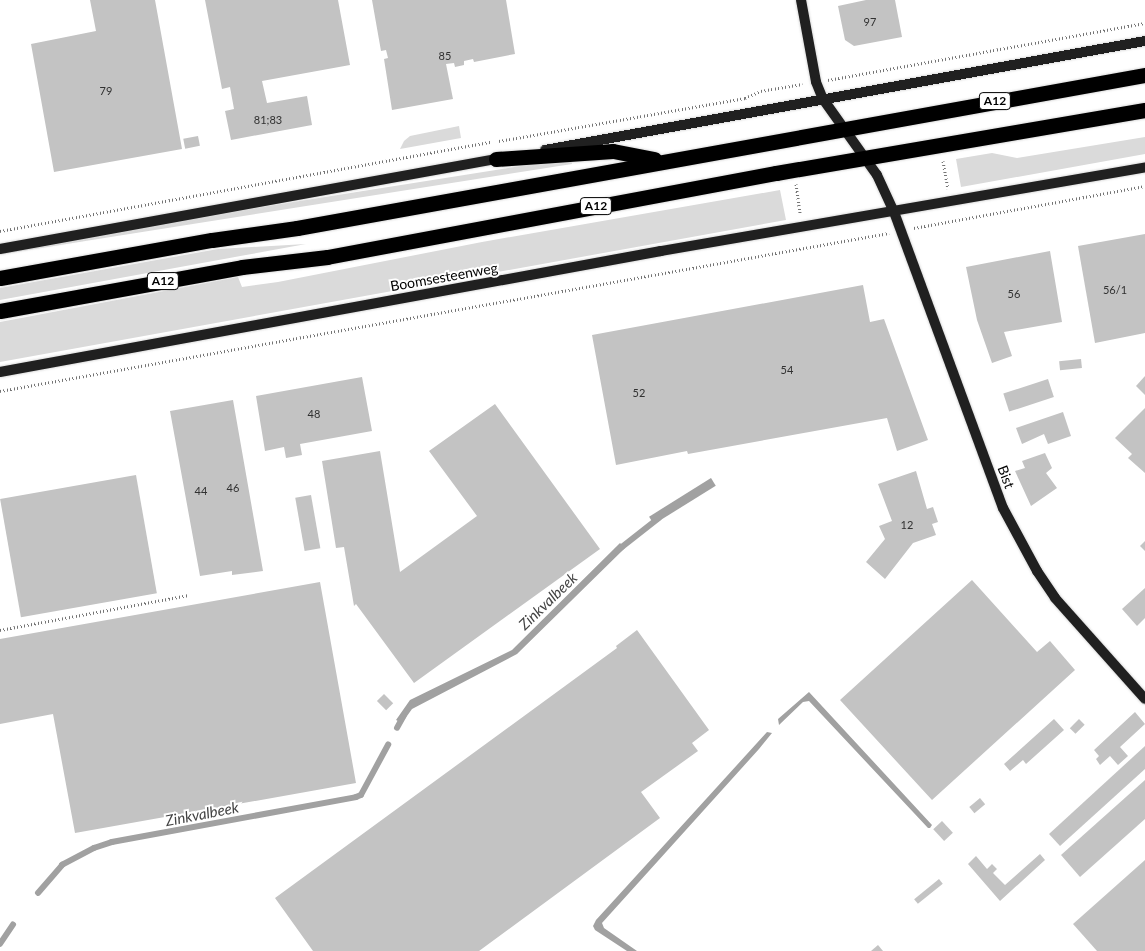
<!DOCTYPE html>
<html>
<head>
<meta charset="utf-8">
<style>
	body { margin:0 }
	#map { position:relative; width:1145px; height:951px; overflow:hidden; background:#fff; font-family:Lato,sans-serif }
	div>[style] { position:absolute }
	.green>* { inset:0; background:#dadada; transform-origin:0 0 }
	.water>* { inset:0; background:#a1a1a1; transform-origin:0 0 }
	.stream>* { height:5.5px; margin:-2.75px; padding:0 2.75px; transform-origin:2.75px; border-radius:2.75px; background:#a1a1a1 }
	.building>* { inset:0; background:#c3c3c3; transform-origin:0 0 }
	.path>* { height:3px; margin-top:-1.5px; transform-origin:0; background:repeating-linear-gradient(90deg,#757575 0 1px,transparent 0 3.5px) }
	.roads { filter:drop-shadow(0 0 1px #dbdbdb) drop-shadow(0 0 1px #dbdbdb) }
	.secondary>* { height:10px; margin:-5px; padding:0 5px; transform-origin:5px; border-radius:5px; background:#202020 }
	.highway>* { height:15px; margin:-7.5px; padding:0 7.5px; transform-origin:7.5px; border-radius:7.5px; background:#000 }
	span { translate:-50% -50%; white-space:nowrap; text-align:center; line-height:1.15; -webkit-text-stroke:4px #fff; paint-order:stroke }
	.number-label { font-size:11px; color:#313131 }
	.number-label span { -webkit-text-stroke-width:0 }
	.shield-label span { padding:1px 4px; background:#fff; border:1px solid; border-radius:4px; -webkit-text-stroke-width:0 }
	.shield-label { font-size:12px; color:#000; font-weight:700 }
	.street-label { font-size:14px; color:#000 }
	.water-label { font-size:15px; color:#424242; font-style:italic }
</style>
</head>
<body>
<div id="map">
	<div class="green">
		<div style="clip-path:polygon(459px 126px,461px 138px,400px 149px,404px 141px,410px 136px)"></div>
		<div style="clip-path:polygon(1145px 137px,1145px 154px,961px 187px,956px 159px,992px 153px,1017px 158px)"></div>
		<div style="left:571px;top:158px;width:6px;height:580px;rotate:81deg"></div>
		<div style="clip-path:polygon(780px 190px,786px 220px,0 362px,0 322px,238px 277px,242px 287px,278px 282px,482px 242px)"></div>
		<div style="clip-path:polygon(306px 244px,0 300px,0 288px,218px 249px)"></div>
	</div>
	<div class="water">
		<div style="left:711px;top:478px;width:9px;height:73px;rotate:58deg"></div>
		<div style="clip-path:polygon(620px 543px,625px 548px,517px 654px,412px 709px,402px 723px,396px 720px,410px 700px,512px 650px)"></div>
		<div style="clip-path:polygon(809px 692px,932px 825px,930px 828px,928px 828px,809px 701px,803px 702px,779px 725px,778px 719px)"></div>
		<div style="clip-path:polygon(767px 732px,772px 733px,759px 749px,602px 923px,604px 928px,637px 951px,627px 951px,595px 930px,593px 926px,596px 920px)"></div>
	</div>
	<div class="stream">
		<div style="left:617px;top:551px;width:53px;rotate:-38.2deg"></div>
		<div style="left:397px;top:728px;width:13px;rotate:-61deg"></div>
		<div style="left:38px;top:893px;width:37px;rotate:-49deg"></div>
		<div style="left:62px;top:865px;width:36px;rotate:-28deg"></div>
		<div style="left:94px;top:848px;width:19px;rotate:-18deg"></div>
		<div style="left:112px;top:842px;width:248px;rotate:-10.4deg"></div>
		<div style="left:356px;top:797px;width:5px;rotate:-22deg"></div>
		<div style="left:361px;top:795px;width:57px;rotate:-61.6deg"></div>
		<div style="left:0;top:944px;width:23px;rotate:-56deg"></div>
	</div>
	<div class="building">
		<div style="clip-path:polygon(90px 0,155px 0,182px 149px,54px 172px,31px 44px,96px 31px)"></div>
		<div style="clip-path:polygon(205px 0,338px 0,350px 65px,262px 81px,267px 103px,307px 96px,312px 125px,231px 140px,225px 111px,234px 109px,230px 87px,222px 89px)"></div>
		<div style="clip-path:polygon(372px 0,506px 0,515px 54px,474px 62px,473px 59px,464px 61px,464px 65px,455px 67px,454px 63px,446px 64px,453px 99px,392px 110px,384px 59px,388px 58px,386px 50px,381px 51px)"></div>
		<div style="clip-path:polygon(866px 0,895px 0,902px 37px,854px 46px,845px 40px,838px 6px)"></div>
		<div style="left:198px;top:136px;width:10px;height:15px;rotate:79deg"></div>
		<div style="clip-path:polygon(1145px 234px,1145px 333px,1095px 343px,1078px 246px)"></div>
		<div style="clip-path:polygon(1050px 251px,1062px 322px,1004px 332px,1012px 356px,992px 363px,977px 320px,966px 267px)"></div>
		<div style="clip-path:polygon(863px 285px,870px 322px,884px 319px,928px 440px,897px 451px,887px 418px,688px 454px,687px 451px,616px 465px,592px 335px)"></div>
		<div style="left:1081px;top:359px;width:9px;height:22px;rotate:84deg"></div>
		<div style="clip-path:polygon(1145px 376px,1145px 395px,1136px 386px)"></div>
		<div style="clip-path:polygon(362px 377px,372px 431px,300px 444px,302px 455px,286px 458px,284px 447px,265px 451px,256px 396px)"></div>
		<div style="left:1048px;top:379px;width:19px;height:47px;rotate:72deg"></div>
		<div style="clip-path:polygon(233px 400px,263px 571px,232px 575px,232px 571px,200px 576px,170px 411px)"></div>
		<div style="clip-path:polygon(495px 404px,600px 549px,414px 683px,356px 604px,354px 606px,344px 547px,336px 548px,322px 461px,380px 451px,400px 572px,477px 516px,429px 451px)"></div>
		<div style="clip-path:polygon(1145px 408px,1145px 473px,1128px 458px,1132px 454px,1115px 438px)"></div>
		<div style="clip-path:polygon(1063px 412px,1071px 436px,1048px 444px,1044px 434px,1022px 444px,1016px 428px)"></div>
		<div style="clip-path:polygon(1045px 453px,1052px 468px,1046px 473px,1057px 488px,1031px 506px,1015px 471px,1025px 468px,1022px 461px)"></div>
		<div style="clip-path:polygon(916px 471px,927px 509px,933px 507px,938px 522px,932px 524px,936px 535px,913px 543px,885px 579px,866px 562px,885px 539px,879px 526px,892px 521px,878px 484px)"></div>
		<div style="left:136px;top:475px;width:120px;height:138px;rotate:80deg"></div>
		<div style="left:311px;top:495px;width:54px;height:16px;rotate:80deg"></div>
		<div style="clip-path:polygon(1145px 541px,1145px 551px,1140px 546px)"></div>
		<div style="clip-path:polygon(972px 580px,1037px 652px,1050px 641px,1075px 670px,932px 800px,840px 700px)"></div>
		<div style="clip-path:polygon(320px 582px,356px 783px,75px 833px,53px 714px,0 724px,0 639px)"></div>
		<div style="clip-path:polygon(1145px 588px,1145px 618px,1137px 626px,1122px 609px)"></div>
		<div style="clip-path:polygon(637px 630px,709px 730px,692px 743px,698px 751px,641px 792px,660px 818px,479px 951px,313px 951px,275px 898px,617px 648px,616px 646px)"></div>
		<div style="left:384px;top:694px;width:13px;height:10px;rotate:45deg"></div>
		<div style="clip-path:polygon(1135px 712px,1145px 724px,1120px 747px,1128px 756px,1118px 765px,1110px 756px,1100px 765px,1096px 759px,1099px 756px,1094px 750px)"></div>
		<div style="clip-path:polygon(1054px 719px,1064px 730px,1026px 764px,1023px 760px,1010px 771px,1004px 764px)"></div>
		<div style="left:1079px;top:719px;width:8px;height:13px;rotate:45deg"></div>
		<div style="clip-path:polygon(1145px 746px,1145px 769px,1060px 846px,1049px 834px)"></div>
		<div style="clip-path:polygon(1145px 780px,1145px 819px,1080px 877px,1061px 855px)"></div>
		<div style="left:980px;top:798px;width:8px;height:14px;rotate:50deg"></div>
		<div style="left:942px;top:821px;width:16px;height:12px;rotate:47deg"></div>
		<div style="clip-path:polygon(1040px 854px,1045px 860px,1000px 901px,968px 864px,976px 856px,987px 869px,992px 864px,997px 869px,993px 873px,1005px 885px)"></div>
		<div style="clip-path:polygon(1145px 860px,1145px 951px,1097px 951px,1073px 924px)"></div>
		<div style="left:939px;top:879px;width:6px;height:32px;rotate:51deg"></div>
		<div style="clip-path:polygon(878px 945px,883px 951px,871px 951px)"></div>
	</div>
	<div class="path">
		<div style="left:828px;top:80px;width:322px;rotate:-10.2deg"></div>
		<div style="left:499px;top:141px;width:250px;rotate:-9.9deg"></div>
		<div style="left:745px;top:98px;width:17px;rotate:-24deg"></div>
		<div style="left:761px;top:91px;width:42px;rotate:-9.7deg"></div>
		<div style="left:943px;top:161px;width:28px;rotate:80deg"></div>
		<div style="left:796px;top:184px;width:29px;rotate:82deg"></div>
		<div style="left:914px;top:228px;width:235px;rotate:-10.3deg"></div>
		<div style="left:0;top:231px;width:499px;rotate:-10.3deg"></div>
		<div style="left:0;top:391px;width:903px;rotate:-10.08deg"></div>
		<div style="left:0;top:630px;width:192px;rotate:-10.5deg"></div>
	</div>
	<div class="roads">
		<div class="secondary">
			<div style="left:801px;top:0;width:83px;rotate:79.6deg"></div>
			<div style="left:816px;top:82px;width:18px;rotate:68deg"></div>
			<div style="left:823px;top:99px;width:93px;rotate:54.6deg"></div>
			<div style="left:877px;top:175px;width:41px;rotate:65.3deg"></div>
			<div style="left:894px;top:212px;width:315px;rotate:69.8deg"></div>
			<div style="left:1003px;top:508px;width:72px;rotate:61.6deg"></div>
			<div style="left:1037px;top:571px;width:32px;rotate:56deg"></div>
			<div style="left:1055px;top:598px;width:135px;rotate:48.3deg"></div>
			<div style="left:545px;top:150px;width:610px;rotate:-10.3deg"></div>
			<div style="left:0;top:249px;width:509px;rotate:-10.29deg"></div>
			<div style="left:0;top:372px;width:672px;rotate:-10.37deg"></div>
			<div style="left:661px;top:251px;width:491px;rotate:-9.8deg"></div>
		</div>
		<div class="highway">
			<div style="left:496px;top:159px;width:117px;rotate:-3.9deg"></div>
			<div style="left:613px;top:151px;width:42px;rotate:11deg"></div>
			<div style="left:0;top:278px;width:215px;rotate:-10.2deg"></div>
			<div style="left:212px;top:240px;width:86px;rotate:-8deg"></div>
			<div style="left:297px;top:228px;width:862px;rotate:-10.23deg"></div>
			<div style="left:0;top:311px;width:246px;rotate:-10.3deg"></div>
			<div style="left:242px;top:267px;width:86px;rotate:-6.7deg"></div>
			<div style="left:327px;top:257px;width:457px;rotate:-10.6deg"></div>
			<div style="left:776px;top:173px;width:374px;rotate:-9.7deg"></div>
		</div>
	</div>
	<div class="number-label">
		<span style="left:870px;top:22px">97</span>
		<span style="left:445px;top:56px">85</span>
		<span style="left:106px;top:91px">79</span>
		<span style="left:268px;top:120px">81;83</span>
		<span style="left:1115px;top:290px">56/1</span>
		<span style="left:1014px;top:294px">56</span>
		<span style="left:787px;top:370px">54</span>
		<span style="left:639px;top:393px">52</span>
		<span style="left:314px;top:414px">48</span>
		<span style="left:233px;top:488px">46</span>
		<span style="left:201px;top:491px">44</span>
		<span style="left:907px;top:525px">12</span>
	</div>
	<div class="shield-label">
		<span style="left:995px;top:101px">A12</span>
		<span style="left:596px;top:206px">A12</span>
		<span style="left:163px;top:281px">A12</span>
	</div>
	<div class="street-label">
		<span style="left:444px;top:277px;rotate:-10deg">Boomsesteenweg</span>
		<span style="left:1006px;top:477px;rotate:69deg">Bist</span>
	</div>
	<div class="water-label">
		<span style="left:548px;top:601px;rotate:-44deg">Zinkvalbeek</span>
		<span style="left:202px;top:814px;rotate:-11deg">Zinkvalbeek</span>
	</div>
</div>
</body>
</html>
